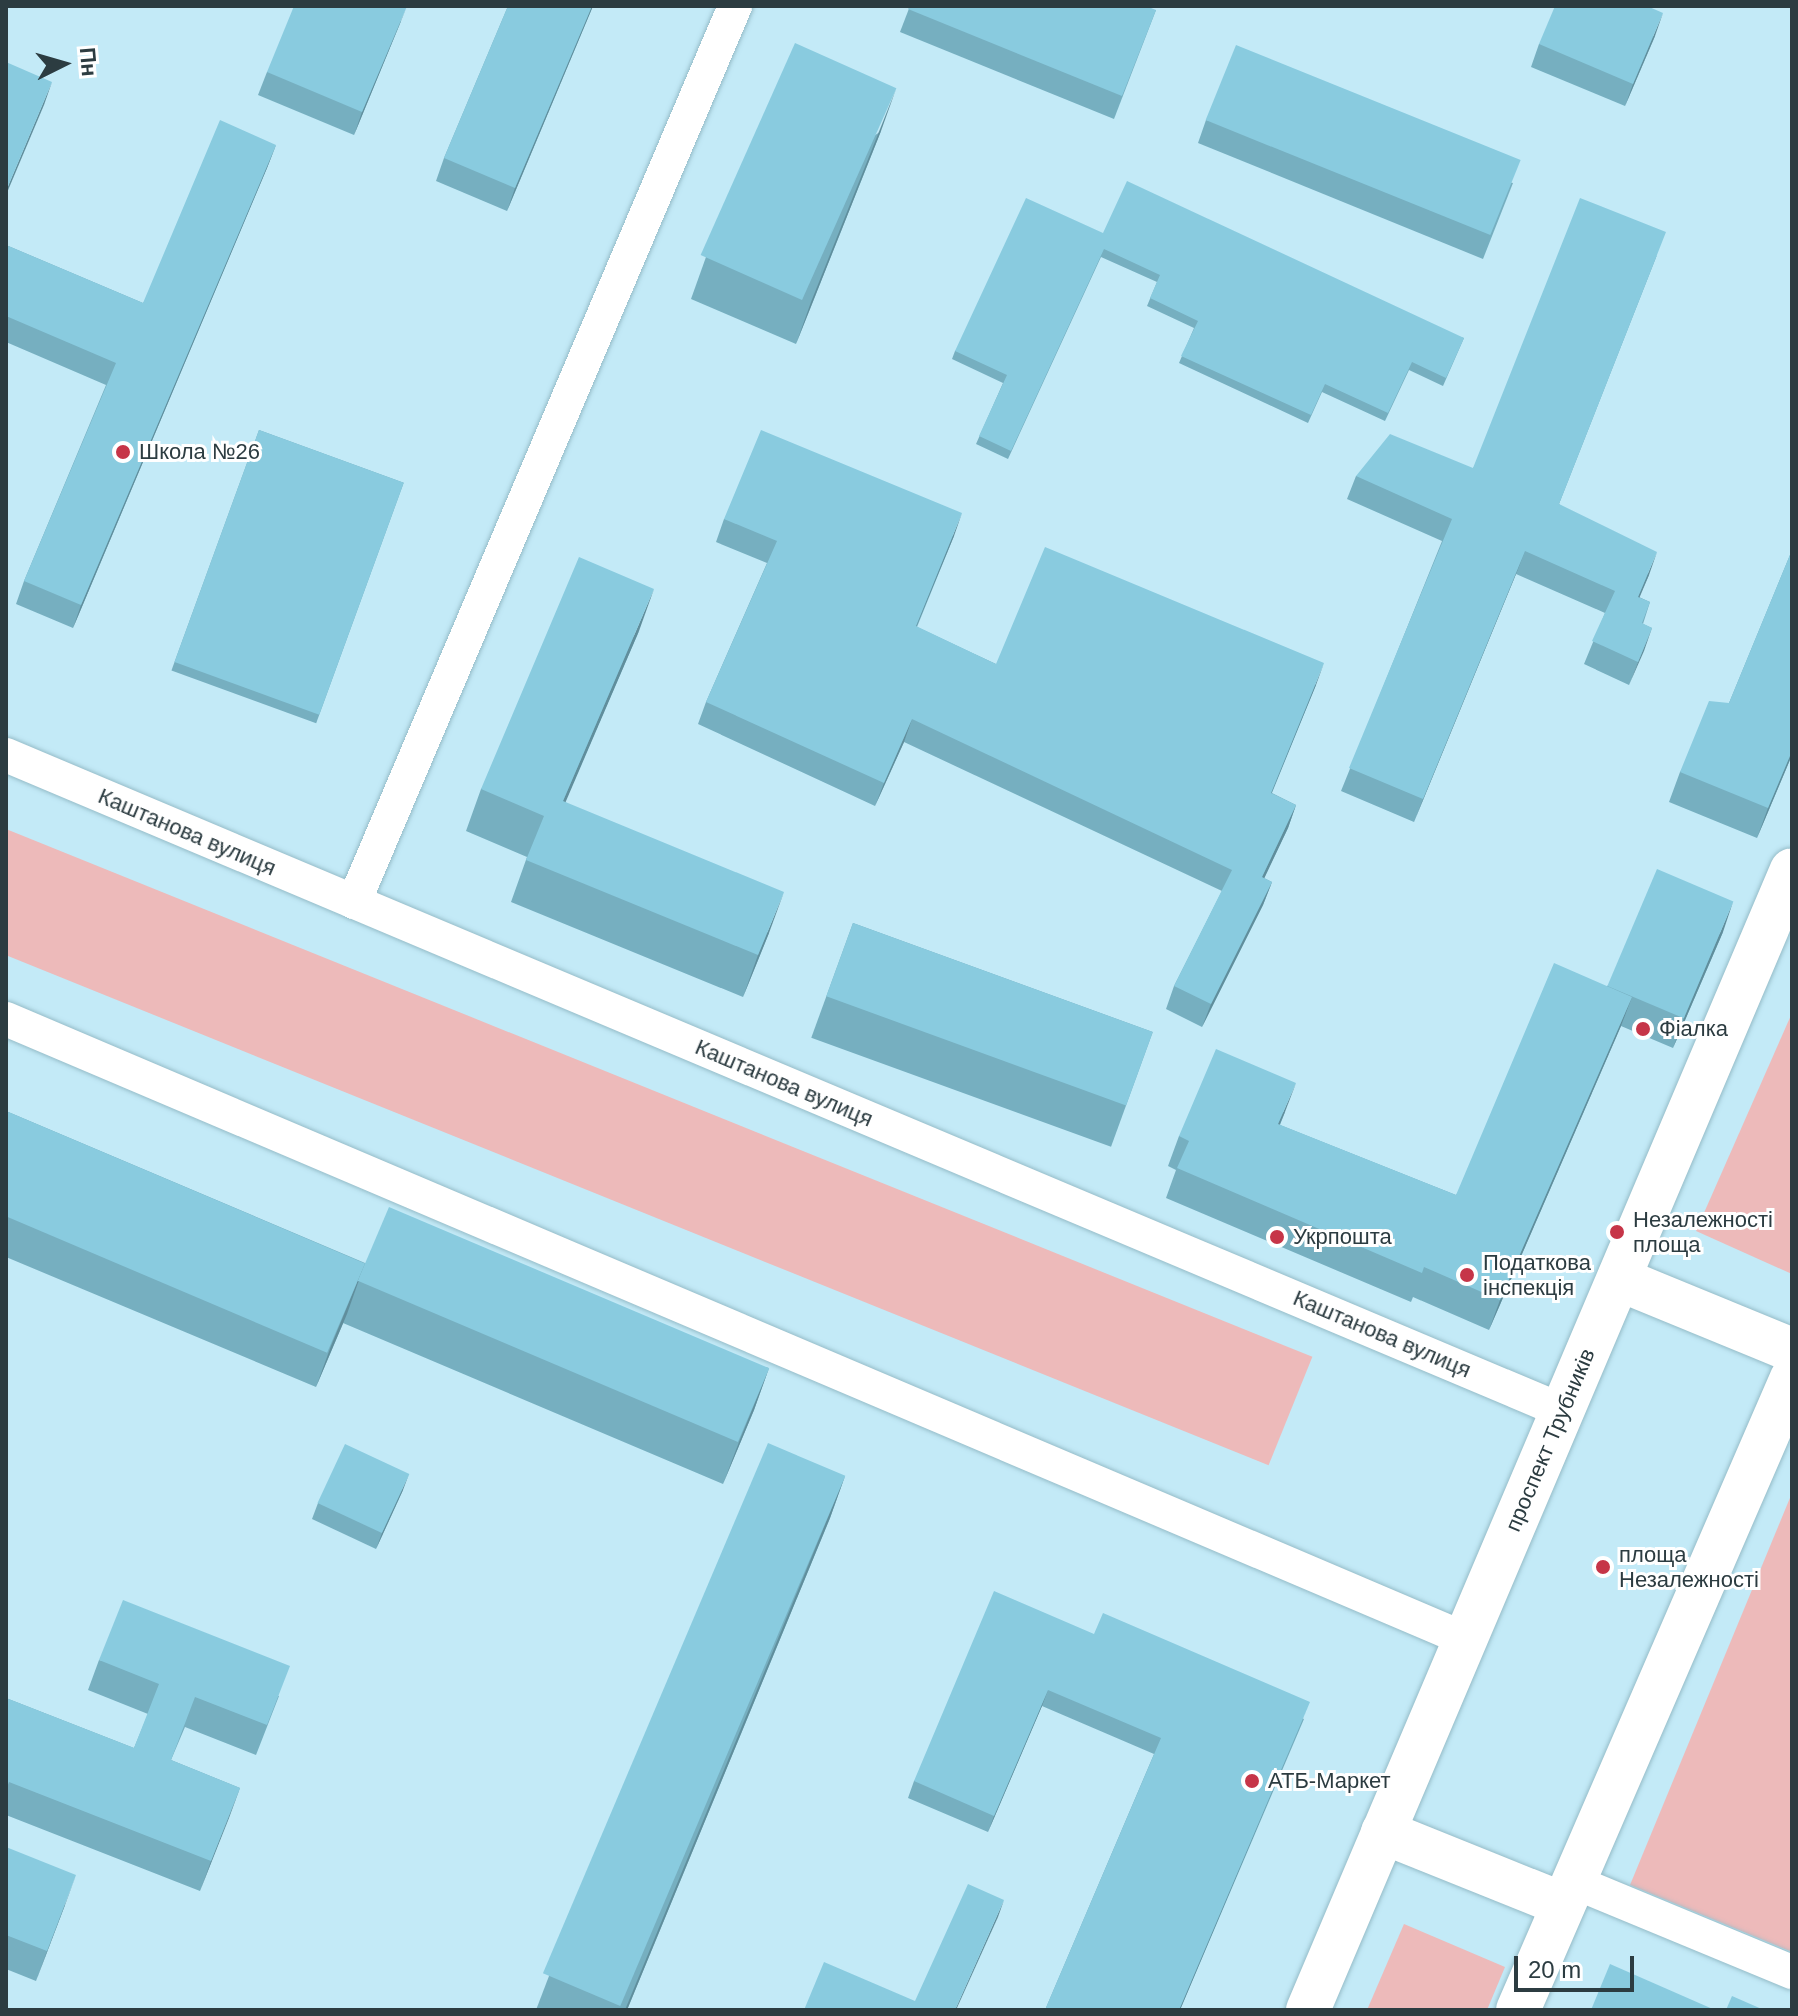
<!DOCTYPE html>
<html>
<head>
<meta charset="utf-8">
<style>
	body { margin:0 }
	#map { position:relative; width:1798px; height:2016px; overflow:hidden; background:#c3eaf7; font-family:Helvetica,sans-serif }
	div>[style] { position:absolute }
	.green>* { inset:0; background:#edbaba; transform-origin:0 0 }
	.roads { filter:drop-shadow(0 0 2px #95bcc8) drop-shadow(0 0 2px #95bcc8) }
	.street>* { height:34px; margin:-17px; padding:0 17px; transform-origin:17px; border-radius:17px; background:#fff }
	.secondary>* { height:44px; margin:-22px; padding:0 22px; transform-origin:22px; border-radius:22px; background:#fff }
	.wall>* { inset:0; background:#76afc0; transform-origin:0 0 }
	.shaded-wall>* { inset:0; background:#608e9c }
	.building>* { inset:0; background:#89cbdf; transform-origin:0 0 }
	.dots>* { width:22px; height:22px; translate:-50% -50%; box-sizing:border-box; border:4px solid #fff; border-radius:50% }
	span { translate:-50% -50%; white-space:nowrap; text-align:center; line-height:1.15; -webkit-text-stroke:6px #fff; paint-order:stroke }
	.poi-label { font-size:22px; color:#2c3c41 }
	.left { translate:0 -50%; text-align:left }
	.street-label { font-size:22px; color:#2c3c41 }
	.frame { position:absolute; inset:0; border:8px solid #2c3c41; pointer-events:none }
	.north { position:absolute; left:24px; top:24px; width:80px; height:80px; -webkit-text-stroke:6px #fff; paint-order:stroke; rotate:85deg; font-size:22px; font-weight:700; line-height:32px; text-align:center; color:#2c3c41 }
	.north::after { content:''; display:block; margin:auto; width:28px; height:36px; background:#2c3c41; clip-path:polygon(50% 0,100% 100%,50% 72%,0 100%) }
	.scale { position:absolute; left:1514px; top:1956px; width:120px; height:36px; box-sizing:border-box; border:4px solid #2c3c41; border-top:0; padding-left:10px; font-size:24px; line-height:28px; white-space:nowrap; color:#2c3c41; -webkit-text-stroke:6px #fff; paint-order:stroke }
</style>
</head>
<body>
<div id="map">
	<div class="green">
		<div style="left:6px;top:829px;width:1409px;height:117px;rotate:22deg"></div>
		<div style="clip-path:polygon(1792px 1013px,1792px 1274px,1696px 1231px)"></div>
		<div style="clip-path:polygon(1792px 1493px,1792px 1952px,1630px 1885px)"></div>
		<div style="clip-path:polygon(1404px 1924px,1505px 1967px,1487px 2010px,1367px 2010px)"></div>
	</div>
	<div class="roads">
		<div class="street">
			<div style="left:6px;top:755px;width:1690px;rotate:22.85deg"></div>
			<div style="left:354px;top:902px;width:974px;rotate:-66.96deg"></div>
			<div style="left:6px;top:1019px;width:1585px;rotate:23.02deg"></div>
			<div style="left:1572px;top:1881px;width:238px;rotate:22.5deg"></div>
		</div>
		<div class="secondary">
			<div style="left:1619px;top:1279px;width:187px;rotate:22.3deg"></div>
			<div style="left:1383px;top:1832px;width:193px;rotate:21.9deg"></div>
			<div style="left:1308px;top:2010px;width:1238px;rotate:-67deg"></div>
			<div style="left:1518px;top:2010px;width:689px;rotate:-66.56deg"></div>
		</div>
	</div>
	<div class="wall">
		<div style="clip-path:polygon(508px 6px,593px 6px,507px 211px,436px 181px,444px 158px)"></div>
		<div style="clip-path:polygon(910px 6px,1156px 10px,1114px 119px,900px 32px)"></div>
		<div style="clip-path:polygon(401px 21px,354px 135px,258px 95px,267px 72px)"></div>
		<div style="clip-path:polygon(1655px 36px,1625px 106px,1531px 67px,1539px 44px)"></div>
		<div style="clip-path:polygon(1206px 120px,1513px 183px,1483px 259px,1198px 143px)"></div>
		<div style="clip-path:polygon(881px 131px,796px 344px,691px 299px,706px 257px)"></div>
		<div style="clip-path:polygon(276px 145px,267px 168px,73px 628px,16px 604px,24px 581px,106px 385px,6px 342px,6px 245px,143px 303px)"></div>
		<div style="clip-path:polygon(1103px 233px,1464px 338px,1443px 386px,1409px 370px,1385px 421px,1322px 392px,1308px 423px,1179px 363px,1194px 328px,1147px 306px,1157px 282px,1101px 257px,1008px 459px,976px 444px,1003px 383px,952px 359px,955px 351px)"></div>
		<div style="clip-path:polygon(1657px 255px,1559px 504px,1649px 575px,1639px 597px,1650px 602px,1643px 624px,1652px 628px,1629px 685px,1584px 664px,1605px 613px,1516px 574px,1414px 822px,1341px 791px,1442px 541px,1347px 499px,1356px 476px,1473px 468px)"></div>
		<div style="left:259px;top:430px;width:154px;height:256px;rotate:20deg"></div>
		<div style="clip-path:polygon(724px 519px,954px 536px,917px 627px,996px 664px,1316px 685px,1272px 793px,1296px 805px,1288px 828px,1264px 878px,1272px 882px,1263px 905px,1202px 1027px,1166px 1009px,1174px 986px,1222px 891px,904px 742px,875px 806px,698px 724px,706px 702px,767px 563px,716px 542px)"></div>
		<div style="clip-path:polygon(1792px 550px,1792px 755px,1757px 838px,1669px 802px,1680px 772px,1729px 703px)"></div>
		<div style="clip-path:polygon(639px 631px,565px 802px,769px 933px,743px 997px,511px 902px,527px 857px,466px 831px,481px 789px)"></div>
		<div style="left:853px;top:923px;width:319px;height:122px;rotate:20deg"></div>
		<div style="clip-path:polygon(1723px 932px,1673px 1048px,1621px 1026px,1489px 1330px,1413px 1297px,1411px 1302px,1166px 1198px,1176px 1170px,1168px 1166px,1179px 1136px,1285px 1112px,1280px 1125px,1456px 1195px,1607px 986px)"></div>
		<div style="clip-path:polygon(6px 1111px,365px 1263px,769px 1368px,754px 1410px,723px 1484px,343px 1323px,347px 1314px,316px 1387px,6px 1257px)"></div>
		<div style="clip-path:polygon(845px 1476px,830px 1518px,627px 2010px,536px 2010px,549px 1976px)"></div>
		<div style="clip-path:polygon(403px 1490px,376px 1549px,312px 1519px,318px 1503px)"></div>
		<div style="clip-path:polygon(1094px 1634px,1304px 1719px,1180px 2010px,1045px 2010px,1154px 1754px,1042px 1706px,988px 1832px,908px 1798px,914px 1781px)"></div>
		<div style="clip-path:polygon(99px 1660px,279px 1696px,256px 1755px,185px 1727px,171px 1760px,240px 1788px,200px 1891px,6px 1815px,6px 1698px,134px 1748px,148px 1714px,88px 1690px)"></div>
		<div style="clip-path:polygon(6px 1847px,65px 1905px,36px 1981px,6px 1969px)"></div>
	</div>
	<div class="shaded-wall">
		<div style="clip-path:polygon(407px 6px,401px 21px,354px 135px,362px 112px)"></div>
		<div style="clip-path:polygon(592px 6px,593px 6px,507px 211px,515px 188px)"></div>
		<div style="clip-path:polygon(1663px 13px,1655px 36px,1625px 106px,1633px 84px)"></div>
		<div style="clip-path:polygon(52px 82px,44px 105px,6px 195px,6px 191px)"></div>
		<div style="clip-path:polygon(896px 89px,881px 131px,796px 344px,811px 302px)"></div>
		<div style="clip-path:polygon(276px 145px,267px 168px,73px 628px,81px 605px)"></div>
		<div style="clip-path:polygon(962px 513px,954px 536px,907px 649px,916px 626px)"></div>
		<div style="clip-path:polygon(1525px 551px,1516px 574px,1414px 822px,1423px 799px)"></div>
		<div style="clip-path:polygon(1657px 552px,1649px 575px,1630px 620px,1638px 597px)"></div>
		<div style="clip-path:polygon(654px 589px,639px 631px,548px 843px,563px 801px)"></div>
		<div style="clip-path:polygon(1652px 628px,1644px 651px,1629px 685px,1638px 662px)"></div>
		<div style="clip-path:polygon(1324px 663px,1316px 685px,1262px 816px,1271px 793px)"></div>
		<div style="clip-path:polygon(912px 719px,904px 742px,875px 806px,884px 783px)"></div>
		<div style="clip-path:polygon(1792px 751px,1792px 755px,1757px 838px,1768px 808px)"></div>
		<div style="clip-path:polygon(1296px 805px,1288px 828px,1254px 900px,1262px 877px)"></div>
		<div style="clip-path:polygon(1272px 882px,1263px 905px,1202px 1027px,1211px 1004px)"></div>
		<div style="clip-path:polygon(784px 892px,769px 933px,743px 997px,758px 955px)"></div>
		<div style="clip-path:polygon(1733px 902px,1723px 932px,1673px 1048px,1684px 1018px)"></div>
		<div style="clip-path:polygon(1632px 997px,1621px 1026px,1489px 1330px,1500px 1300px)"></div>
		<div style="clip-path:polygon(1296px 1083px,1285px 1112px,1267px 1154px,1278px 1124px)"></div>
		<div style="clip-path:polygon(365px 1263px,347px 1314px,316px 1387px,331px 1346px)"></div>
		<div style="clip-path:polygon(769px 1368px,754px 1410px,723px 1484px,739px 1442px)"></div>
		<div style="clip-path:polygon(409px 1474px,403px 1490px,376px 1549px,382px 1533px)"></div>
		<div style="clip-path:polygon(845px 1476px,830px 1518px,627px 2010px,625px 2010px)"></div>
		<div style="clip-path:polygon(1048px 1690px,1042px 1706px,988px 1832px,994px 1816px)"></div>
		<div style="clip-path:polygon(1310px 1702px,1180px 2010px,1179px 2010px)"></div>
		<div style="clip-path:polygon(240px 1788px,229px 1818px,200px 1891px,211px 1861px)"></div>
		<div style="clip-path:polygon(76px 1875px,65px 1905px,36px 1981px,47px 1951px)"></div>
		<div style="clip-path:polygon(1004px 1900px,998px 1917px,956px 2010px,955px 2010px)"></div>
	</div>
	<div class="building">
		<div style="clip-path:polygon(294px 6px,407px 6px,362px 112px,267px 72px)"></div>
		<div style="clip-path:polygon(508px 6px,592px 6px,515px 188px,444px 158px)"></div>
		<div style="clip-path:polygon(910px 6px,1146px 6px,1156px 10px,1122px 96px,908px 9px)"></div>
		<div style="clip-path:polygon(1555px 6px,1647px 6px,1663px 13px,1633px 84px,1539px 44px)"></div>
		<div style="left:795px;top:43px;width:111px;height:232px;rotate:24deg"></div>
		<div style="left:1236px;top:45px;width:307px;height:81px;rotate:22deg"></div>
		<div style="clip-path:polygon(6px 62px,52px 82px,6px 191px)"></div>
		<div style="clip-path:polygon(220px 120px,276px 145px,81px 605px,24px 581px,116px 363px,6px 316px,6px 245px,143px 303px)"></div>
		<div style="clip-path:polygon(1127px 181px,1464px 338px,1446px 378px,1412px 362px,1388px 413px,1325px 384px,1311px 415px,1181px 356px,1198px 321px,1150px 298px,1160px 275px,1104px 249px,1011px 451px,979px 436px,1007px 375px,955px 351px,1026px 198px,1103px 233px)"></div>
		<div style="clip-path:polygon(1580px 198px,1666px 232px,1559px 504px,1657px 552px,1638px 597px,1650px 602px,1642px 623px,1652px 628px,1638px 662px,1592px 641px,1615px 591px,1525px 551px,1423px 799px,1349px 768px,1452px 519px,1356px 476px,1390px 434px,1473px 468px)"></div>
		<div style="left:259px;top:430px;width:154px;height:247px;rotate:20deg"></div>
		<div style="clip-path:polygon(761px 430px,962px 513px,916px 626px,996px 664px,1045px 547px,1324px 663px,1271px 793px,1296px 805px,1262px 877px,1272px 882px,1211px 1004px,1174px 986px,1232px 870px,912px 719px,884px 783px,706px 702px,777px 541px,724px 519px)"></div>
		<div style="clip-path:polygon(1792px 550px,1792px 751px,1768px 808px,1680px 772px,1709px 701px,1729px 703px)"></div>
		<div style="clip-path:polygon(579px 557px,654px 589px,563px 801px,784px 892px,758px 955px,526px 860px,544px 816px,481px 789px)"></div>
		<div style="left:1657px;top:869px;width:83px;height:127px;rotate:23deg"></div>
		<div style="left:853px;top:923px;width:319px;height:78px;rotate:20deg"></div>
		<div style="clip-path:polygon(1554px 963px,1632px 997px,1500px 1300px,1424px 1267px,1422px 1273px,1177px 1168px,1189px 1141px,1179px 1136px,1216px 1049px,1296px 1083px,1278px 1124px,1456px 1195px)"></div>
		<div style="left:6px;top:1111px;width:390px;height:97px;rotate:23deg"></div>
		<div style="left:389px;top:1207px;width:413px;height:80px;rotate:23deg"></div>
		<div style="left:768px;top:1443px;width:84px;height:576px;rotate:23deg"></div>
		<div style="left:345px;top:1444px;width:71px;height:65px;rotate:25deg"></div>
		<div style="clip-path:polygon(994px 1591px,1094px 1634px,1103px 1613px,1310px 1702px,1179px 2010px,1045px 2010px,1161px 1738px,1048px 1690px,994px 1816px,914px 1781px)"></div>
		<div style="clip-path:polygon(123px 1600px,290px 1666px,267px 1725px,195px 1697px,171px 1760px,240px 1788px,211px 1861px,9px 1782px,6px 1790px,6px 1698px,134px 1748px,159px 1684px,99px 1660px)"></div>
		<div style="clip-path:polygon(6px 1847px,76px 1875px,47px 1951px,6px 1935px)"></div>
		<div style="clip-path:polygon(968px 1884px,1004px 1900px,955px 2010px,804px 2010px,824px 1962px,915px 2001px)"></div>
		<div style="clip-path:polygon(1610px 1964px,1715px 2010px,1591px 2010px)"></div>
		<div style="clip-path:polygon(1732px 1996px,1764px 2010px,1726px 2010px)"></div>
	</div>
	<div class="dots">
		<div style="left:123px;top:452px;background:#c63548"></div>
		<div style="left:1643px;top:1029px;background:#c63548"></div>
		<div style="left:1617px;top:1232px;background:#c63548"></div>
		<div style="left:1277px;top:1237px;background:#c63548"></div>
		<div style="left:1467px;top:1275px;background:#c63548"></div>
		<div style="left:1603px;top:1567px;background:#c63548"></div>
		<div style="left:1252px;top:1781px;background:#c63548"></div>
	</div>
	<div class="poi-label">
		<span class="left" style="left:139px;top:452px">Школа №26</span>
		<span class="left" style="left:1659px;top:1029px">Фіалка</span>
		<span class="left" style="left:1633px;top:1232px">Незалежності<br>площа</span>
		<span class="left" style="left:1293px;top:1237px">Укрпошта</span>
		<span class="left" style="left:1483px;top:1275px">Податкова<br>інспекція</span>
		<span class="left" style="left:1619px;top:1567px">площа<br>Незалежності</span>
		<span class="left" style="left:1268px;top:1781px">АТБ-Маркет</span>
	</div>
	<div class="street-label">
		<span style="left:187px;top:832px;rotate:23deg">Каштанова вулиця</span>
		<span style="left:784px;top:1083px;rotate:23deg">Каштанова вулиця</span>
		<span style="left:1382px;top:1334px;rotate:23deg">Каштанова вулиця</span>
		<span style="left:1550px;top:1440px;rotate:-67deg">проспект Трубників</span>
	</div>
	<div class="frame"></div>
	<div class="north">Пн</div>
	<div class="scale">20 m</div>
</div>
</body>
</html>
